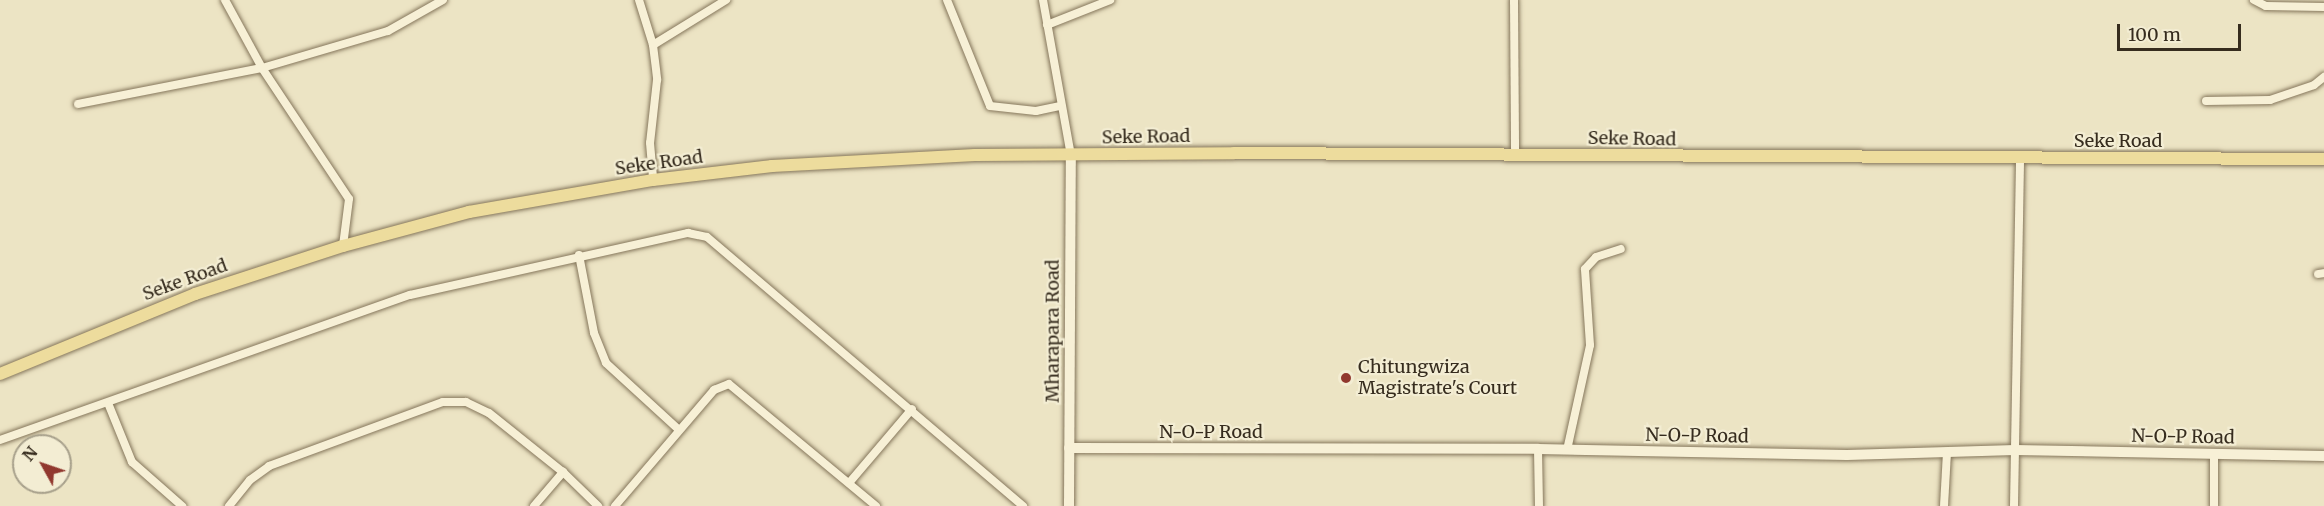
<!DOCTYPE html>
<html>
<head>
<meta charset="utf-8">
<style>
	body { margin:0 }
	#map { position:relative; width:2324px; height:506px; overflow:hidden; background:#ece4c4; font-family:Merriweather,serif }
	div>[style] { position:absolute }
	.roads { filter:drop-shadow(0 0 2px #85765b) drop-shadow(0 0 2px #85765b) }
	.street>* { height:8px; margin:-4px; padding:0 4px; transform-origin:4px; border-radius:4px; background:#f7f0d6 }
	.secondary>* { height:10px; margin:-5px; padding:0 5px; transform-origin:5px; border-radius:5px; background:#f7f0d6 }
	.primary>* { height:12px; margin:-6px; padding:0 6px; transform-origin:6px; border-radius:6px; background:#eddc9d }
	.dots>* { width:16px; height:16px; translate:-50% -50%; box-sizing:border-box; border:3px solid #f3edd3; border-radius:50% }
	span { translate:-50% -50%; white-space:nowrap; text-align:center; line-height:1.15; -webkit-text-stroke:4.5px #f3edd3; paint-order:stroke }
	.street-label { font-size:18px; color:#362c1e }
	.poi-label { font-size:18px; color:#362c1e }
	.left { translate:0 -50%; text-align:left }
	.north { position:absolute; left:12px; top:434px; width:60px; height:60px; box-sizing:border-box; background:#f3edd3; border:2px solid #a7a08b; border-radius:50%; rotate:310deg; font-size:16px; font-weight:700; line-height:24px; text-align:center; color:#362c1e }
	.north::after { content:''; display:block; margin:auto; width:21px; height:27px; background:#91382e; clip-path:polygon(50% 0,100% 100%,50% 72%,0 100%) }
	.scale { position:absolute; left:2117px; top:24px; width:124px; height:27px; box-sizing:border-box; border:3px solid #362c1e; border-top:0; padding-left:8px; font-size:18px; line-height:21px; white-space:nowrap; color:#362c1e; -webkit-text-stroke:4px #f3edd3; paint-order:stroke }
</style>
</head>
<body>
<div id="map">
	<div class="roads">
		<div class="street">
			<div style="left:225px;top:0;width:77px;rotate:61.4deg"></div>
			<div style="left:262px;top:68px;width:157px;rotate:56.4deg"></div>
			<div style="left:349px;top:199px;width:47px;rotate:97.3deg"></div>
			<div style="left:639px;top:0;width:47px;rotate:72.7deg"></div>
			<div style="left:653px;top:45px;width:35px;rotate:83deg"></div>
			<div style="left:657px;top:80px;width:63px;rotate:96.3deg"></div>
			<div style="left:650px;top:143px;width:37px;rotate:85deg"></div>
			<div style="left:947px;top:0;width:114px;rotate:67.9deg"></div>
			<div style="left:990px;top:106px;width:46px;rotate:6.2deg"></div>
			<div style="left:1036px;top:111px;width:25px;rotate:-12deg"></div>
			<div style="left:1043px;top:0;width:158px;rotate:79.8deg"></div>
			<div style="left:1514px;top:0;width:155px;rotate:89.6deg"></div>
			<div style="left:2254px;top:0;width:13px;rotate:27deg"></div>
			<div style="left:2266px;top:6px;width:58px;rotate:1deg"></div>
			<div style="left:1047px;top:25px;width:68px;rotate:-21.6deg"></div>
			<div style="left:653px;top:45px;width:86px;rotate:-31.7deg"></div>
			<div style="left:2206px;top:101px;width:64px;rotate:-0.9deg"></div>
			<div style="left:2270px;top:100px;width:46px;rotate:-18.8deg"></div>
			<div style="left:2314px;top:85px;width:13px;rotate:-39deg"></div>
			<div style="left:78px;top:104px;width:187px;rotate:-11.1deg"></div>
			<div style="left:262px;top:68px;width:131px;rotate:-16.4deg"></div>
			<div style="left:388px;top:31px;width:63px;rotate:-29.4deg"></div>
			<div style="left:579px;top:255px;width:79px;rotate:79.1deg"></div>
			<div style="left:594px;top:333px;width:32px;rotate:68deg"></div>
			<div style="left:606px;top:363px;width:99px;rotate:42.5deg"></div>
			<div style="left:2318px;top:274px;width:6px;rotate:-9deg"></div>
			<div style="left:108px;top:403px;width:64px;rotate:67.9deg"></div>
			<div style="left:132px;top:462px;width:67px;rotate:41.3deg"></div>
			<div style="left:0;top:440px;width:435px;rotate:-19.5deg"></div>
			<div style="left:410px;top:295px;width:285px;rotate:-12.6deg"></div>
			<div style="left:688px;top:233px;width:19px;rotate:12deg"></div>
			<div style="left:707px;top:237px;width:415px;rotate:40.4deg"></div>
			<div style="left:1538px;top:449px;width:57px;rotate:89deg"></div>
			<div style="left:1567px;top:450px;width:107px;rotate:-77.6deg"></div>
			<div style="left:1590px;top:345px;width:76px;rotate:-93.8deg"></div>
			<div style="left:1585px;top:269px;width:16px;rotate:-47deg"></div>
			<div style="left:1596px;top:257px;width:26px;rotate:-18deg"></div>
			<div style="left:849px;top:483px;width:97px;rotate:-49.6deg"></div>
			<div style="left:229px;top:506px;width:33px;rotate:-51deg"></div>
			<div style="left:250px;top:480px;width:24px;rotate:-36deg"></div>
			<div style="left:269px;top:466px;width:185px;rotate:-20.2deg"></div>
			<div style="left:443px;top:402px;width:23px"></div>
			<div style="left:466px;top:402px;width:25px;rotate:26deg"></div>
			<div style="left:489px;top:413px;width:95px;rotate:38.6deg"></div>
			<div style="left:563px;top:472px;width:49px;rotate:44.2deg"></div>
			<div style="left:534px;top:506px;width:45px;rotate:-49.5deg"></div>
			<div style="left:615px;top:506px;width:153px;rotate:-49.5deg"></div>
			<div style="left:714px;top:390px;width:16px;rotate:-22deg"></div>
			<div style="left:729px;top:384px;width:191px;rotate:39.7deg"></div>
			<div style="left:1944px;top:506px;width:54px;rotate:-86.8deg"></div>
			<div style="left:2014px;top:506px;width:347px;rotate:-89deg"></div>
			<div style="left:2214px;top:506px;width:52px;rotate:-90deg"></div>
		</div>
		<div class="secondary">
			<div style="left:1069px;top:448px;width:469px;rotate:0.1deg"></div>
			<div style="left:1538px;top:449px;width:309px;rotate:1.1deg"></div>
			<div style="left:1847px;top:455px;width:168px;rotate:-1.7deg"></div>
			<div style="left:2015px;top:450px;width:309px;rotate:1.1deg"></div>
			<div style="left:1069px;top:506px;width:350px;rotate:-89.7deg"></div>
		</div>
		<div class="primary">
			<div style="left:0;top:374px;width:211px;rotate:-22.3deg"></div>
			<div style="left:195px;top:294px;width:156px;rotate:-18deg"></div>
			<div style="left:343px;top:246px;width:131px;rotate:-15.1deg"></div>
			<div style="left:469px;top:212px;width:187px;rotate:-9.9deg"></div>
			<div style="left:653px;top:180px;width:120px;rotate:-6.7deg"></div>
			<div style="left:772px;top:166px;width:203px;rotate:-3.1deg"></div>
			<div style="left:975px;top:155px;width:259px;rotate:-0.4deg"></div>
			<div style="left:1234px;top:153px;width:1090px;rotate:0.32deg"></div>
		</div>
	</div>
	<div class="dots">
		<div style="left:1346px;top:378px;background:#91382e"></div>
	</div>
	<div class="street-label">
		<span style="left:1146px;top:137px;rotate:-1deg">Seke Road</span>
		<span style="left:1632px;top:139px;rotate:1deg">Seke Road</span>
		<span style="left:2118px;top:141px">Seke Road</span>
		<span style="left:659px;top:163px;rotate:-8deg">Seke Road</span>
		<span style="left:185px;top:280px;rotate:-20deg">Seke Road</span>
		<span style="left:1053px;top:331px;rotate:-90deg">Mharapara Road</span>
		<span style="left:1211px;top:432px">N-O-P Road</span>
		<span style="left:1697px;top:436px;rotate:1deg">N-O-P Road</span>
		<span style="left:2183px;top:437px;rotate:1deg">N-O-P Road</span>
	</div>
	<div class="poi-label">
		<span class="left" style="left:1358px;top:378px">Chitungwiza<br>Magistrate's Court</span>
	</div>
	<div class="north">N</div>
	<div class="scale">100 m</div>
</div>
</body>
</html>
